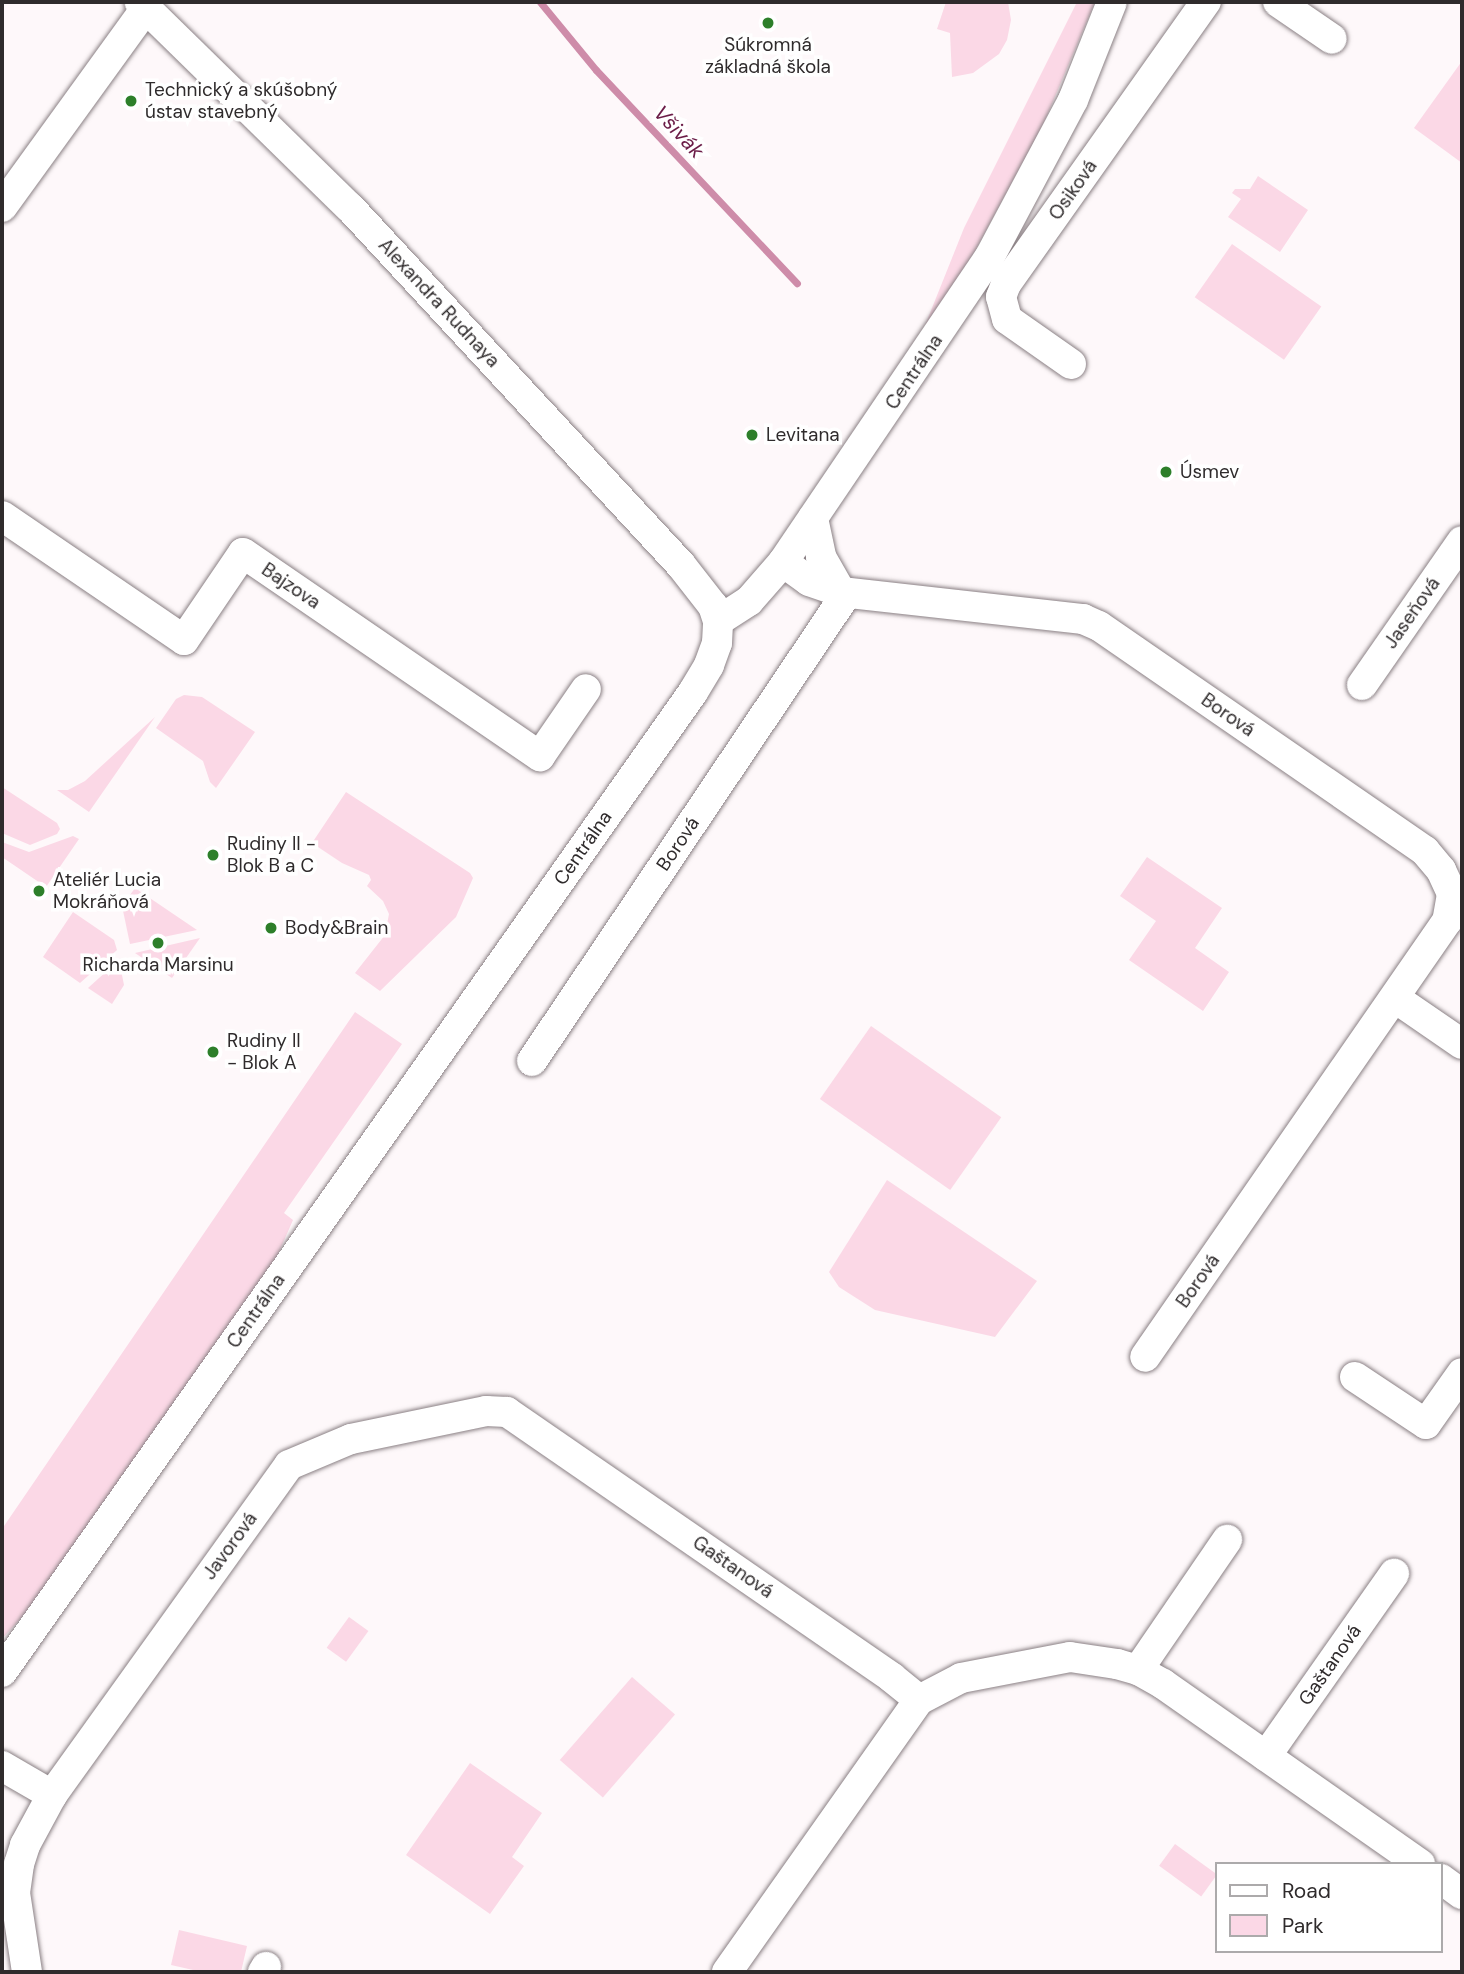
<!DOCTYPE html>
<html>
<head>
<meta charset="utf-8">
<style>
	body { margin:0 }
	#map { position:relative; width:1464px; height:1974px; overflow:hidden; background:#fef8fa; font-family:"DM Sans",sans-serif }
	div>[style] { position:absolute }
	.green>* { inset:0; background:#fbd8e6; transform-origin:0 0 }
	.stream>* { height:7px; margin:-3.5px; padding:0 3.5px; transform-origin:3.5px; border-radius:3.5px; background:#ce8ca9 }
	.roads { filter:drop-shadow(0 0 2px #8a8084) drop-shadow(0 0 2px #8a8084) }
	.street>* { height:30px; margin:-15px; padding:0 15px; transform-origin:15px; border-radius:15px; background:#fff }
	.dots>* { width:19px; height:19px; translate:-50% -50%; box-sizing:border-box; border:4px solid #fff; border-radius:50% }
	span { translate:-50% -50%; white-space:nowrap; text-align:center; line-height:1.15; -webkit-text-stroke:7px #fff; paint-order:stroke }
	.poi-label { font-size:19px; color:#2f2b2c }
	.left { translate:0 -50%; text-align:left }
	.street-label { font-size:19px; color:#2f2b2c }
	.water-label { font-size:21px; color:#6b1c47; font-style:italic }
	.frame { position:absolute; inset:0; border:4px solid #2f2b2c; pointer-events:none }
	.legend { position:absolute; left:1215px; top:1862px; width:228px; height:91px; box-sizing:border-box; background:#fff; border:2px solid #acaaab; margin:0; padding:9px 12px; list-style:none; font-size:21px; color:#2f2b2c }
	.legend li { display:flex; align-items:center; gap:14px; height:35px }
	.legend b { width:35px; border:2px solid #acaaab }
</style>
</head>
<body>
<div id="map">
	<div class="green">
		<div style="clip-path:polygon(946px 2px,1008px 2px,1011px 20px,1007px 40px,999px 54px,973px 73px,952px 77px,950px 33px,937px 29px)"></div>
		<div style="clip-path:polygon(1077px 2px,1095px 2px,1043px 125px,970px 260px,924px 328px,964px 228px)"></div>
		<div style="clip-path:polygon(1462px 61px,1462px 163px,1414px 128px)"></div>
		<div style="clip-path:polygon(1258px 176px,1308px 210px,1280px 252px,1228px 217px,1241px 199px,1232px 193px,1235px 189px,1250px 189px)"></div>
		<div style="left:1232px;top:244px;width:109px;height:65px;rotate:35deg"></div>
		<div style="clip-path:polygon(184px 695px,202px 697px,255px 732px,216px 788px,210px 782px,203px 761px,156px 728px,176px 699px)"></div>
		<div style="clip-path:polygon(155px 717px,89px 812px,57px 790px,68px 790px,85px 781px)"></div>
		<div style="clip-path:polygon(2px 787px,57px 823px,60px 829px,57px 834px,30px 845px,2px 833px)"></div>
		<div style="clip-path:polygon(346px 792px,470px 873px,473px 878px,456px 917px,380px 991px,355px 973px,385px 935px,389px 914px,383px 901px,367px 886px,371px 880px,369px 875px,342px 863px,312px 843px)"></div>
		<div style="clip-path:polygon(73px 836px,79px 839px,46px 887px,2px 857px,2px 842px,29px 852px)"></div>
		<div style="clip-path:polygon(1147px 857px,1222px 908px,1195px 948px,1229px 972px,1203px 1011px,1129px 960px,1156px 921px,1120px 896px)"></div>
		<div style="clip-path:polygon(135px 888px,197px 930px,130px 944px,122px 906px)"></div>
		<div style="clip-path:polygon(73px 912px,114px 940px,117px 950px,80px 983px,43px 957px)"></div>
		<div style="clip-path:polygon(200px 938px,172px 978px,135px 953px)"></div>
		<div style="clip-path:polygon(119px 960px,124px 985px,112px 1004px,88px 988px)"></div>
		<div style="clip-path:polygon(355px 1012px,402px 1044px,284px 1213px,293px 1220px,268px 1277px,47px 1589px,2px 1639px,2px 1529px)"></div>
		<div style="left:871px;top:1026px;width:159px;height:89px;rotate:35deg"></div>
		<div style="clip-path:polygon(887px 1180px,1037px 1281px,995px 1337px,875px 1310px,839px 1287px,829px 1272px)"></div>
		<div style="left:349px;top:1617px;width:24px;height:38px;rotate:36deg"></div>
		<div style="left:632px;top:1677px;width:57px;height:110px;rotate:41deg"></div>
		<div style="clip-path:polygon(470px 1763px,542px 1813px,512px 1857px,524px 1866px,490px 1914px,406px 1855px)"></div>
		<div style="left:1175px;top:1844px;width:52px;height:27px;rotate:36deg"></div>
		<div style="clip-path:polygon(179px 1930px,247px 1946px,241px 1972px,202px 1972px,171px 1965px)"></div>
	</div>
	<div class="stream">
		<div style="left:540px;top:2px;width:88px;rotate:50.5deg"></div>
		<div style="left:596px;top:70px;width:293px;rotate:46.7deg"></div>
	</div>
	<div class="roads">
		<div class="street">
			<div style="left:1278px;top:2px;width:65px;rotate:34.4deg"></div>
			<div style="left:2px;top:207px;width:246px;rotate:-54.1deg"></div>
			<div style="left:1071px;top:364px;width:78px;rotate:-144.9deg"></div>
			<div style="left:1007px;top:319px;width:23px;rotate:-105deg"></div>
			<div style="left:1001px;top:297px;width:14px;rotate:-69deg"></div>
			<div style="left:1006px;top:284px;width:346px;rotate:-54.7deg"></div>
			<div style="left:2px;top:516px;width:220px;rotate:34.3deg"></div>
			<div style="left:184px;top:640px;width:105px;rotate:-55.9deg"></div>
			<div style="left:243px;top:553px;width:360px;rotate:34.4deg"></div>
			<div style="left:540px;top:756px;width:81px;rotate:-55.5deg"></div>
			<div style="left:813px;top:518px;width:40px;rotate:78deg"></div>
			<div style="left:821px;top:557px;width:40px;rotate:60.3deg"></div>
			<div style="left:783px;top:562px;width:32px;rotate:36deg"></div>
			<div style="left:809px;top:581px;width:34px;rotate:19deg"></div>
			<div style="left:841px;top:592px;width:244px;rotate:6.4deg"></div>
			<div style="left:1083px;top:619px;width:17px;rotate:24deg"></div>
			<div style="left:1099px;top:626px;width:396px;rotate:34.6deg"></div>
			<div style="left:1425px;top:851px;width:25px;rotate:50deg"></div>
			<div style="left:1441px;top:870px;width:26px;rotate:65deg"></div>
			<div style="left:1452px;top:894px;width:27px;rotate:100deg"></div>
			<div style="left:1447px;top:921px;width:530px;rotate:124.71deg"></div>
			<div style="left:718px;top:621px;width:37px;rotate:-33deg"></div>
			<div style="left:749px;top:601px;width:52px;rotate:-48.9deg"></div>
			<div style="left:783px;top:562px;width:367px;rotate:-55.9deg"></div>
			<div style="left:989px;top:258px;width:179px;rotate:-62deg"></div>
			<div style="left:1073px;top:100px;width:105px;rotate:-68.3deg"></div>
			<div style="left:1362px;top:685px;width:175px;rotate:-55.2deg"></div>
			<div style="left:1395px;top:998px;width:81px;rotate:34.5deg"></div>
			<div style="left:532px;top:1061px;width:564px;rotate:-56.06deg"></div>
			<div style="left:1355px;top:1377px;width:85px;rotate:33.5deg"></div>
			<div style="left:1426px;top:1424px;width:62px;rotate:-54.8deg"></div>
			<div style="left:1138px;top:1670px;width:158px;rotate:-55.6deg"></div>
			<div style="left:2px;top:1672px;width:1199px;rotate:-54.81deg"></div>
			<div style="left:693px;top:692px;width:31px;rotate:-59deg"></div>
			<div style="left:709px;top:665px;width:23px;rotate:-70deg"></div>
			<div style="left:717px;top:643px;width:22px;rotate:-87deg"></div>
			<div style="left:718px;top:621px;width:16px;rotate:-108deg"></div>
			<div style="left:713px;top:606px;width:52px;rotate:-128deg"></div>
			<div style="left:681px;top:565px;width:488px;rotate:-132.8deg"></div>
			<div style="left:349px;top:207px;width:293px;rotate:-135.6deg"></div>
			<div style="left:1266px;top:1756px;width:223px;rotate:-54.9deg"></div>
			<div style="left:2px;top:1766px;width:58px;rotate:30.1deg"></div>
			<div style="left:1441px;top:1879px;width:26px;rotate:36deg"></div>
			<div style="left:27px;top:1972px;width:80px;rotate:-98.6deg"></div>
			<div style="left:15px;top:1893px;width:29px;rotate:-82deg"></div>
			<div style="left:19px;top:1864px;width:20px;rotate:-72deg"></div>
			<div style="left:25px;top:1845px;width:57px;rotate:-61.6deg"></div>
			<div style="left:52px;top:1795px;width:406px;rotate:-54.3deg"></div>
			<div style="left:289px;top:1465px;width:67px;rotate:-22.8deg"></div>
			<div style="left:351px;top:1439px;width:138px;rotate:-11.7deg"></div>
			<div style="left:486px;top:1411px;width:21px;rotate:3deg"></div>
			<div style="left:507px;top:1412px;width:467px;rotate:34.6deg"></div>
			<div style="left:891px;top:1677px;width:36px;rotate:39deg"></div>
			<div style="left:263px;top:1972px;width:6px;rotate:-59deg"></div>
			<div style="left:727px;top:1972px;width:333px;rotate:-54.8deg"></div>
			<div style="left:919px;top:1700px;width:47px;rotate:-27.6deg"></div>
			<div style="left:961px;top:1678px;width:111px;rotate:-10.9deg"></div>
			<div style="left:1070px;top:1657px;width:48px;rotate:8.5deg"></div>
			<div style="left:1117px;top:1664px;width:22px;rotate:16deg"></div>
			<div style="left:1138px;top:1670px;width:29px;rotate:29deg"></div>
			<div style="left:1163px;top:1684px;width:314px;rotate:35deg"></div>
		</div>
	</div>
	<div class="dots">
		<div style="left:768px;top:23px;background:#2d7f2a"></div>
		<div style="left:131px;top:101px;background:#2d7f2a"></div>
		<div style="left:752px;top:435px;background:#2d7f2a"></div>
		<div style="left:1166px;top:472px;background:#2d7f2a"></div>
		<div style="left:213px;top:855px;background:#2d7f2a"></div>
		<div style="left:39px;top:891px;background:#2d7f2a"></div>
		<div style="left:271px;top:928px;background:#2d7f2a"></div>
		<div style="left:158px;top:943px;background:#2d7f2a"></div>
		<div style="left:213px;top:1052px;background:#2d7f2a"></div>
	</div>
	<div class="poi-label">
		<span style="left:768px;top:56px">Súkromná<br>základná škola</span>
		<span class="left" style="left:145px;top:101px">Technický a skúšobný<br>ústav stavebný</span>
		<span class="left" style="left:766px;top:435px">Levitana</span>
		<span class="left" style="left:1180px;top:472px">Úsmev</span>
		<span class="left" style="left:227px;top:855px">Rudiny II -<br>Blok B a C</span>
		<span class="left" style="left:53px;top:891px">Ateliér Lucia<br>Mokráňová</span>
		<span class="left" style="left:285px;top:928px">Body&amp;Brain</span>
		<span style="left:158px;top:965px">Richarda Marsinu</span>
		<span class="left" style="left:227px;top:1052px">Rudiny II<br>- Blok A</span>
	</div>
	<div class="street-label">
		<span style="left:1073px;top:190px;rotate:-55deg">Osiková</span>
		<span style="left:439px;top:303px;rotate:47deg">Alexandra Rudnaya</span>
		<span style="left:914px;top:372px;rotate:-56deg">Centrálna</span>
		<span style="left:291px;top:586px;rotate:34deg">Bajzova</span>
		<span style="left:1412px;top:613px;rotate:-55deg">Jaseňová</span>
		<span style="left:1228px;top:715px;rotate:35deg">Borová</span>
		<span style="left:678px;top:844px;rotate:-56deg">Borová</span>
		<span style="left:583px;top:848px;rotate:-55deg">Centrálna</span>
		<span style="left:1198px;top:1281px;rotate:-55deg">Borová</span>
		<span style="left:256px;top:1311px;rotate:-55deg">Centrálna</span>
		<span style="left:230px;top:1546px;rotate:-54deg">Javorová</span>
		<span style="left:733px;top:1567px;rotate:35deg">Gaštanová</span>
		<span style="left:1330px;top:1665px;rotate:-55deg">Gaštanová</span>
	</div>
	<div class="water-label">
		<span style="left:679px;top:132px;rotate:47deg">Všivák</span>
	</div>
	<div class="frame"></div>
	<ul class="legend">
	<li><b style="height:9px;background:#fff"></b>Road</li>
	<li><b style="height:19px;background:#fbd8e6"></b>Park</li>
	</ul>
</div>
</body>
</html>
